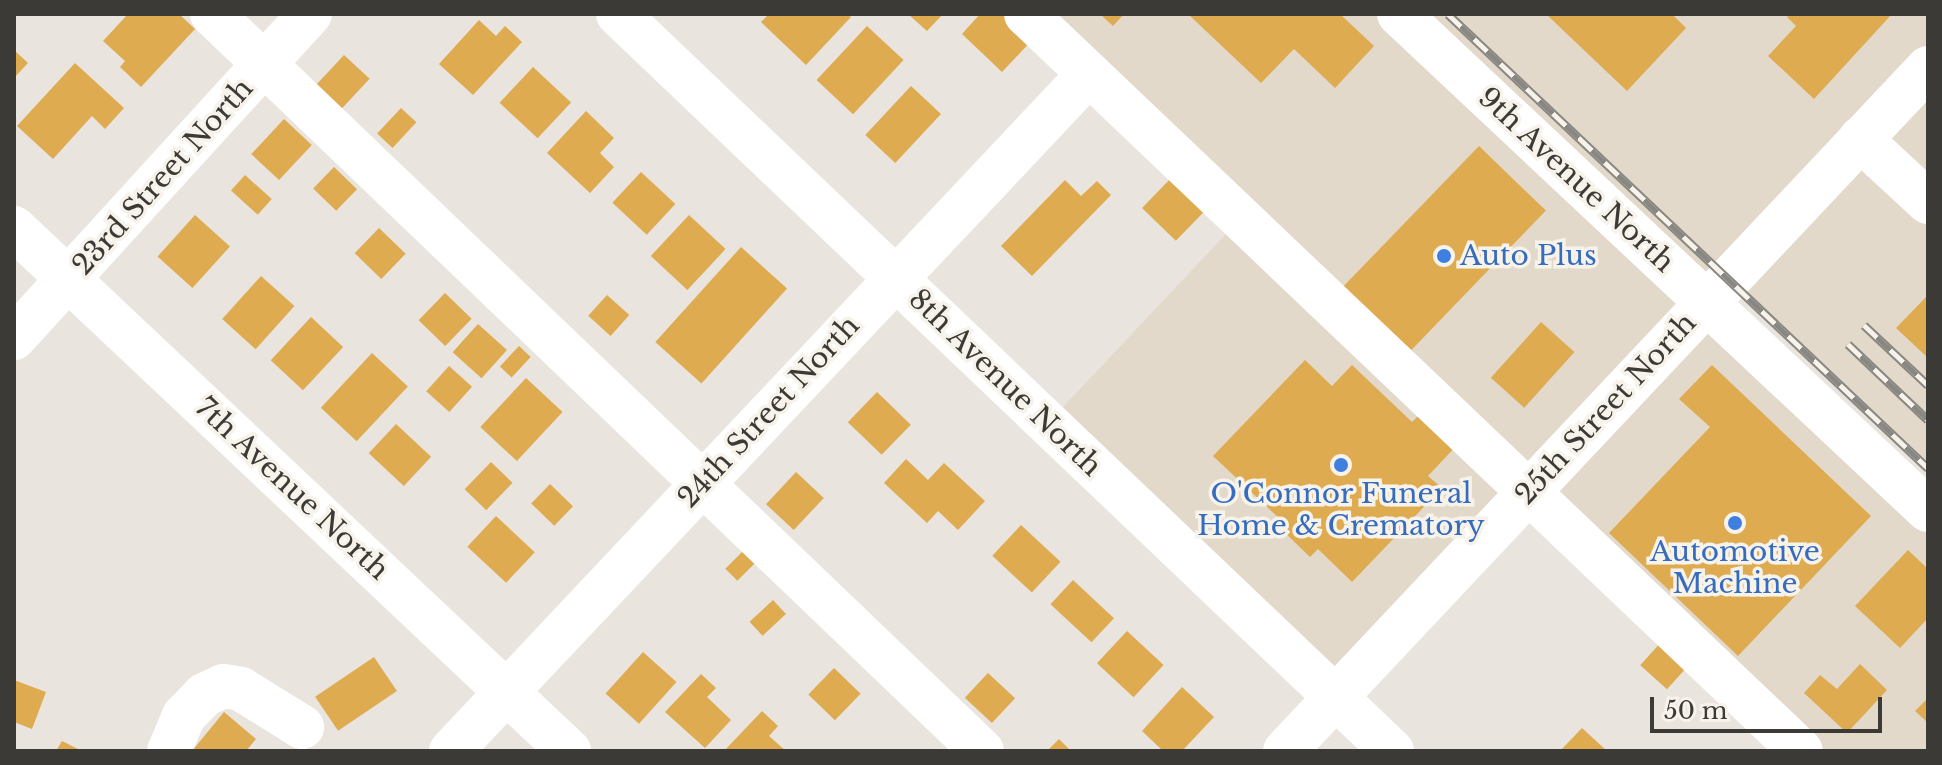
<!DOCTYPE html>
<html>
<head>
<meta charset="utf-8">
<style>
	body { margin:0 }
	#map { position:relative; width:1942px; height:765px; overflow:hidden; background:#e9e4dd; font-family:"Libre Baskerville",serif }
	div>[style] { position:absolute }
	.built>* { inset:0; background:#e2d9cb }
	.building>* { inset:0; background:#deab51; transform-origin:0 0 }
	.minor>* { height:44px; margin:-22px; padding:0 22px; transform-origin:22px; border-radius:22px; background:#fff }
	.rail>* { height:9px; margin-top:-4.5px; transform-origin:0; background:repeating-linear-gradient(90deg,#f7f2ea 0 18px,#898782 0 36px); box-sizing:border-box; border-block:2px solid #898782 }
	.dots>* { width:22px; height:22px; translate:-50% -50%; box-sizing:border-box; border:4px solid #f7f2ea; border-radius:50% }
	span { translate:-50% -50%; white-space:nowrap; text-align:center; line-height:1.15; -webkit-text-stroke:7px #f7f2ea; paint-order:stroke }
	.street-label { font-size:28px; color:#3b3a37 }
	.shop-label { font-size:28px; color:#366cbe }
	.left { translate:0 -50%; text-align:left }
	.frame { position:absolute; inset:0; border:16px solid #3b3a37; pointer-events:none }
	.scale { position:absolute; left:1650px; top:697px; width:232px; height:36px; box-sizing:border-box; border:4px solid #3b3a37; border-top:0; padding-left:10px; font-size:24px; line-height:28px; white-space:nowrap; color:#3b3a37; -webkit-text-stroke:6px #f7f2ea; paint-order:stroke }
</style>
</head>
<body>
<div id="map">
	<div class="built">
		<div style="clip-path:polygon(1026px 14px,1928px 14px,1928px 466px,1728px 280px,1706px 302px,1928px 510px,1928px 751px,1801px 751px,1527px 493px,1335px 697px,1048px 423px,1241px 218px)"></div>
	</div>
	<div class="building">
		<div style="clip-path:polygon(128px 14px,179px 14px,195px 29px,141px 87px,120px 67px,125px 61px,103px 41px)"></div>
		<div style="clip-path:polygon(769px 14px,847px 14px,851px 17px,806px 65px,761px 22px)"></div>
		<div style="clip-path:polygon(908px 14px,943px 14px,927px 31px)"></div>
		<div style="clip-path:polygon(980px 14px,1008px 14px,1034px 38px,1002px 72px,962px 34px)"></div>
		<div style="clip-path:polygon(1100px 14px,1124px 14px,1113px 26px)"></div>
		<div style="clip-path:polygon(1188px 14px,1340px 14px,1374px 46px,1335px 88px,1294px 49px,1261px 83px)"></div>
		<div style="clip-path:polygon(1546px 14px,1672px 14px,1686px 28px,1627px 91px)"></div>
		<div style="clip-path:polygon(1790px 14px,1892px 14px,1814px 99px,1768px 56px,1796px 26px,1787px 17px)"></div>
		<div style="clip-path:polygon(479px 20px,496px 36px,505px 26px,522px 42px,473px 95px,439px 64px)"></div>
		<div style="left:867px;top:26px;width:50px;height:74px;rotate:43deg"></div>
		<div style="clip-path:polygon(14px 50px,28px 63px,14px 78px)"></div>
		<div style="left:344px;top:55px;width:35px;height:41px;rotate:43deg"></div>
		<div style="clip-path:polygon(75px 63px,124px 108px,105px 129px,92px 116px,53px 159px,17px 126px)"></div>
		<div style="left:533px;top:67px;width:52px;height:49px;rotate:43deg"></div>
		<div style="left:911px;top:86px;width:41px;height:67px;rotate:43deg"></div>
		<div style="left:401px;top:108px;width:21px;height:35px;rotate:43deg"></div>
		<div style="clip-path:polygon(586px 111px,614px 138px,600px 153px,614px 167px,590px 193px,547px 153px)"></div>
		<div style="left:284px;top:119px;width:38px;height:48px;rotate:43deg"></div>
		<div style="left:1479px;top:146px;width:93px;height:202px;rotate:44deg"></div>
		<div style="left:334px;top:167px;width:32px;height:30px;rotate:44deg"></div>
		<div style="left:641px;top:172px;width:47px;height:42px;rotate:43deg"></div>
		<div style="left:245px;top:175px;width:36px;height:21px;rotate:42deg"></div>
		<div style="left:1174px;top:175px;width:47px;height:46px;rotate:44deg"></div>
		<div style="clip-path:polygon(1065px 180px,1081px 196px,1097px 181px,1111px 195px,1032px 276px,1001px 246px)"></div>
		<div style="left:195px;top:215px;width:47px;height:56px;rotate:42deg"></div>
		<div style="left:689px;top:215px;width:50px;height:56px;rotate:43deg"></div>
		<div style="left:379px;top:228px;width:37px;height:35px;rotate:44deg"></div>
		<div style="left:741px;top:247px;width:62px;height:128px;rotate:42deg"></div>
		<div style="left:261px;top:276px;width:45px;height:58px;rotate:42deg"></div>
		<div style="left:445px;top:293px;width:37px;height:38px;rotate:44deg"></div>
		<div style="left:607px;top:295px;width:30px;height:28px;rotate:42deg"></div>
		<div style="clip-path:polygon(1928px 295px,1928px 358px,1896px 328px)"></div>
		<div style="left:311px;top:317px;width:44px;height:59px;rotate:43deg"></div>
		<div style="left:1541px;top:322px;width:45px;height:75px;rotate:42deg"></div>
		<div style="left:478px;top:324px;width:39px;height:38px;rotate:42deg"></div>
		<div style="left:519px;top:346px;width:16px;height:28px;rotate:43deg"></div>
		<div style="left:372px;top:353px;width:49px;height:75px;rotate:43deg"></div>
		<div style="clip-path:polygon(1305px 360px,1332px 386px,1352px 365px,1412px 422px,1424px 410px,1459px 443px,1428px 476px,1442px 488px,1352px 582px,1318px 549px,1310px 557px,1279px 527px,1283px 522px,1213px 456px)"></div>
		<div style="clip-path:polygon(1712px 365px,1871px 516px,1738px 656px,1609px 533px,1710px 427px,1679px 399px)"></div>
		<div style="left:449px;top:366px;width:31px;height:34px;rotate:42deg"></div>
		<div style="left:526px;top:378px;width:50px;height:67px;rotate:43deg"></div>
		<div style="left:877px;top:392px;width:47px;height:42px;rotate:44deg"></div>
		<div style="left:396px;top:424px;width:48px;height:40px;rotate:43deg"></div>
		<div style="clip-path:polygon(906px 459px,928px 480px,944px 463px,985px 501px,958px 530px,938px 511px,927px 523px,884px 483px)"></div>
		<div style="left:491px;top:462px;width:30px;height:38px;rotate:44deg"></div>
		<div style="left:796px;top:472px;width:38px;height:44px;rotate:43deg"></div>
		<div style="left:550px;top:484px;width:32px;height:27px;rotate:44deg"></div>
		<div style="left:496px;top:516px;width:53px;height:42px;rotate:43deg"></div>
		<div style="left:1021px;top:525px;width:54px;height:42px;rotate:43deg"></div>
		<div style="left:748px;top:546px;width:17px;height:32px;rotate:45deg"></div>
		<div style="clip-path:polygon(1908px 550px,1928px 569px,1928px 618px,1900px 648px,1855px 606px)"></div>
		<div style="left:1073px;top:580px;width:56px;height:33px;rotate:43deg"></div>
		<div style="left:773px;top:600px;width:19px;height:32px;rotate:47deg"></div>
		<div style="left:1127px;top:631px;width:50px;height:44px;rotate:43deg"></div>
		<div style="left:1663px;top:640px;width:36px;height:34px;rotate:42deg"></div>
		<div style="left:643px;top:652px;width:45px;height:56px;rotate:42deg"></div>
		<div style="left:374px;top:657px;width:41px;height:71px;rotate:56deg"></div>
		<div style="clip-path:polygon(1860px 664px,1887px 690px,1847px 733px,1804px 693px,1820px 675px,1837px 689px)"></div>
		<div style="left:834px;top:668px;width:37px;height:37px;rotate:44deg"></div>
		<div style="left:988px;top:673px;width:37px;height:34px;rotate:43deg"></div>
		<div style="clip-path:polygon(701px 674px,716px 688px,707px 697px,731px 720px,705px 748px,665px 712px)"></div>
		<div style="clip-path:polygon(14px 680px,46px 692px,32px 729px,14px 722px)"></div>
		<div style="clip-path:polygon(1182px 687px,1214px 717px,1182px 751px,1163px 751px,1142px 731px)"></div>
		<div style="clip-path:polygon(1928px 698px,1928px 723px,1915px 711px)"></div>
		<div style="clip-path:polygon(762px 711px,778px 726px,769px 736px,786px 751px,724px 751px)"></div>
		<div style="clip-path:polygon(224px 712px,256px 739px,246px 751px,192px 751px)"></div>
		<div style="clip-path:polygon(1582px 728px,1607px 751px,1560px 751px)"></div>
		<div style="clip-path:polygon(1059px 739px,1071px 751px,1047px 751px)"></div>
		<div style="clip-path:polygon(62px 741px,82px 751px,56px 751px)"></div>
	</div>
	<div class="minor">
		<div style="left:212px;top:14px;width:1066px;rotate:43.75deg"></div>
		<div style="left:618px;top:14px;width:1069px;rotate:43.6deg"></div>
		<div style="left:1026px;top:14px;width:1069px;rotate:43.56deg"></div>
		<div style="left:1399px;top:14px;width:725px;rotate:43.16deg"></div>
		<div style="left:1860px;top:139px;width:93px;rotate:42.8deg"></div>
		<div style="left:14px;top:228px;width:763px;rotate:43.3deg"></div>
		<div style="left:14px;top:338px;width:439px;rotate:-47.6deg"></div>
		<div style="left:169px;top:751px;width:38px;rotate:-67deg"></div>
		<div style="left:184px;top:716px;width:29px;rotate:-46deg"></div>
		<div style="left:204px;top:695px;width:21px;rotate:-25deg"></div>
		<div style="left:223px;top:686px;width:18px;rotate:9deg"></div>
		<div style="left:241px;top:689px;width:72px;rotate:31.9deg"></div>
		<div style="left:451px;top:751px;width:930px;rotate:-46.7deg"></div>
		<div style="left:1285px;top:751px;width:938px;rotate:-46.73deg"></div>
	</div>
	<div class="rail">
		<div style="left:1448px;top:14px;width:661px;rotate:43.41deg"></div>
		<div style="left:1864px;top:325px;width:88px;rotate:43.2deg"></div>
		<div style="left:1848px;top:344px;width:110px;rotate:43.5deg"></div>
	</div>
	<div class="dots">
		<div style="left:1444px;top:256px;background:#3f7fe0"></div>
		<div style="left:1341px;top:465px;background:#3f7fe0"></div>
		<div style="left:1735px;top:523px;background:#3f7fe0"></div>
	</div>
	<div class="street-label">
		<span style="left:163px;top:177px;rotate:-48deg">23rd Street North</span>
		<span style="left:1576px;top:180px;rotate:43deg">9th Avenue North</span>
		<span style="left:1005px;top:383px;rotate:44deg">8th Avenue North</span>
		<span style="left:1606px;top:409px;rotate:-47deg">25th Street North</span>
		<span style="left:769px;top:412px;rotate:-47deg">24th Street North</span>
		<span style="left:292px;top:489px;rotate:43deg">7th Avenue North</span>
	</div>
	<div class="shop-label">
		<span class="left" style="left:1460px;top:256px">Auto Plus</span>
		<span style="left:1341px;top:510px">O'Connor Funeral<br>Home &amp; Crematory</span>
		<span style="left:1735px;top:568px">Automotive<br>Machine</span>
	</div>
	<div class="frame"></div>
	<div class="scale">50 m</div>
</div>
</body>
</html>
